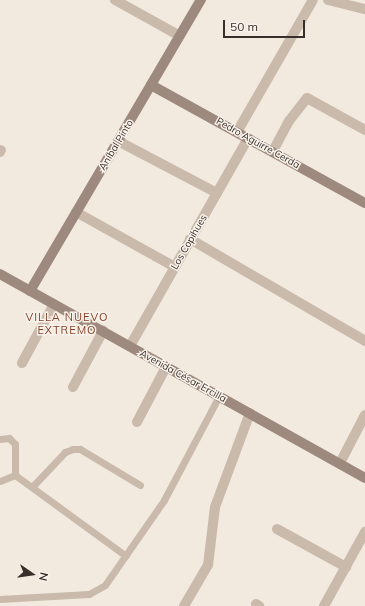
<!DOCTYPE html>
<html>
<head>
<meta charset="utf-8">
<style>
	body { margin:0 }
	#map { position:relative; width:365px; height:606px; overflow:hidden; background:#f2e9df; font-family:Mulish,sans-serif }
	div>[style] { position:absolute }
	.lane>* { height:7px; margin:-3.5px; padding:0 3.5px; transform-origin:3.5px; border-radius:3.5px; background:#cabaab }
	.street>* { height:10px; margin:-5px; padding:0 5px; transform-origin:5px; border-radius:5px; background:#cabaab }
	.secondary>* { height:10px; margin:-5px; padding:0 5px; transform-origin:5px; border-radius:5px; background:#9d897d }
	span { translate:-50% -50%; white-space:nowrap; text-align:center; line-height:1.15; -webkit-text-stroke:3px #f9f3ec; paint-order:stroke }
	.street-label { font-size:10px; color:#382f2a }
	.neighbourhood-label { font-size:11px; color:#843f27; letter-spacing:1px }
	.north { position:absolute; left:12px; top:554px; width:40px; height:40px; -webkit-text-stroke:3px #f9f3ec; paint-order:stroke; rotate:103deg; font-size:11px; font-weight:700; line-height:16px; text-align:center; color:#382f2a }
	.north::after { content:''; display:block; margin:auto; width:14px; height:18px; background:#382f2a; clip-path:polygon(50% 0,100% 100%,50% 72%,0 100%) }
	.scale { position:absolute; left:223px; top:20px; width:82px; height:18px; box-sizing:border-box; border:2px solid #382f2a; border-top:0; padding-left:5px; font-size:12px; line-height:14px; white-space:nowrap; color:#382f2a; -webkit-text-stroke:3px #f9f3ec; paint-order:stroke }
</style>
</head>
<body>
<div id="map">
	<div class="lane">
		<div style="left:0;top:439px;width:9px;rotate:-6deg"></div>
		<div style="left:9px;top:438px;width:8px;rotate:45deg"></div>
		<div style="left:15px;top:444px;width:31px;rotate:90deg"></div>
		<div style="left:15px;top:475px;width:137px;rotate:36.1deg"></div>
		<div style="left:0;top:481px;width:16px;rotate:-22deg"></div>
		<div style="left:32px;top:487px;width:48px;rotate:-46.7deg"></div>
		<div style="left:65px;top:452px;width:9px;rotate:-21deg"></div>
		<div style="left:73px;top:449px;width:7px"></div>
		<div style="left:80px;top:449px;width:70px;rotate:31deg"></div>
		<div style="left:0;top:599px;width:89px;rotate:-3.2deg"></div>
		<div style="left:89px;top:594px;width:18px;rotate:-29deg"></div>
		<div style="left:105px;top:585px;width:103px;rotate:-55.2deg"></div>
		<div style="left:164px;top:500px;width:118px;rotate:-62.1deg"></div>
	</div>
	<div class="street">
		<div style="left:115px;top:0;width:74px;rotate:29deg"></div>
		<div style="left:328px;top:0;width:38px;rotate:14deg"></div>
		<div style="left:237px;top:132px;width:152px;rotate:-60.1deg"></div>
		<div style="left:118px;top:141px;width:112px;rotate:27.7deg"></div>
		<div style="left:273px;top:151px;width:34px;rotate:-62deg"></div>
		<div style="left:289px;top:121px;width:29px;rotate:-52deg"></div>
		<div style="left:307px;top:98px;width:66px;rotate:28.9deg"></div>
		<div style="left:0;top:152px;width:2px;rotate:-63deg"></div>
		<div style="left:76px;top:212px;width:113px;rotate:29.1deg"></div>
		<div style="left:190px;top:239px;width:203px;rotate:30.2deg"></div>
		<div style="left:130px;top:346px;width:239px;rotate:-60.4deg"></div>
		<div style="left:22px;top:363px;width:67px;rotate:-61.5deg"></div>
		<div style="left:73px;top:387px;width:64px;rotate:-61.8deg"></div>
		<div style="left:137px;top:422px;width:62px;rotate:-62.2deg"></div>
		<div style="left:340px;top:463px;width:54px;rotate:-62.5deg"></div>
		<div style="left:277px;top:529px;width:79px;rotate:28.8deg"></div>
		<div style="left:256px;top:604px;width:4px;rotate:34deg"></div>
		<div style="left:184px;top:606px;width:48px;rotate:-59.7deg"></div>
		<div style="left:208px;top:565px;width:58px;rotate:-83.1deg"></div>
		<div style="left:215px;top:507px;width:100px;rotate:-69.6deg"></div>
		<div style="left:324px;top:606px;width:85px;rotate:-61deg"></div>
	</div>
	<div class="secondary">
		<div style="left:151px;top:85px;width:244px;rotate:28.9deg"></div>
		<div style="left:0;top:274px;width:418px;rotate:29.2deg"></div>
		<div style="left:30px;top:291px;width:338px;rotate:-59.6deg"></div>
	</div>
	<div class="street-label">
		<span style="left:258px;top:143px;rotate:29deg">Pedro Aguirre Cerda</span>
		<span style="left:116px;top:145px;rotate:-59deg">Aníbal Pinto</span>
		<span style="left:189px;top:242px;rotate:-60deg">Los Copihues</span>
		<span style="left:183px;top:376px;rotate:29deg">Avenida César Ercilla</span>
	</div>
	<div class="neighbourhood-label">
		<span style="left:67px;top:324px">VILLA NUEVO<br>EXTREMO</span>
	</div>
	<div class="north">N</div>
	<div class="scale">50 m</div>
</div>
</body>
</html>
